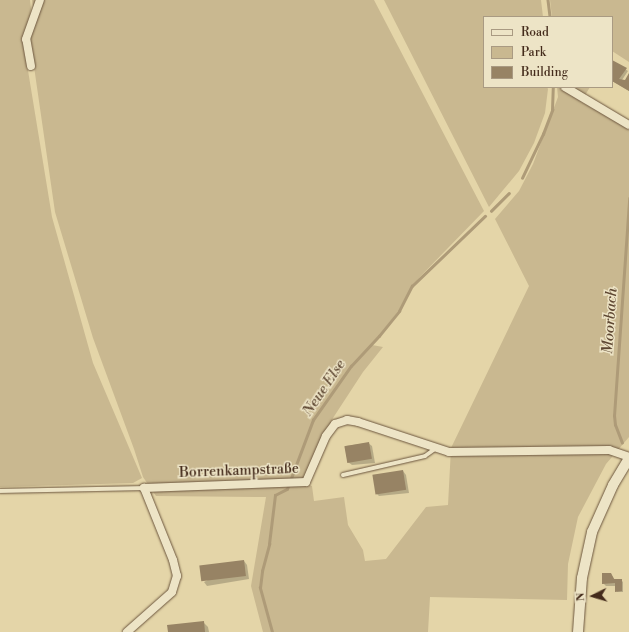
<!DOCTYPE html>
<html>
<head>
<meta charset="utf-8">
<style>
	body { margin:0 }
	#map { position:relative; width:629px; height:632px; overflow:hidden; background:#e4d5a8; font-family:"Libre Bodoni",serif }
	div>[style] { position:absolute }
	.green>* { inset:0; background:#c9b890 }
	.shadow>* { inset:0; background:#0003 }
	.stream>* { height:2.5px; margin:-1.25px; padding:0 1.25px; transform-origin:1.25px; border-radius:1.25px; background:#ae9b78 }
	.building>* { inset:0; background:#978364; transform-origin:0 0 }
	.roads { filter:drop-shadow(0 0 1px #6c563e) drop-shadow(0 0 1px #6c563e) }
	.service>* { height:4px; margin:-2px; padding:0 2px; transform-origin:2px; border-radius:2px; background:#ede4c6 }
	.minor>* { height:8px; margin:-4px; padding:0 4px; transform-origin:4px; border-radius:4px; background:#ede4c6 }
	.tertiary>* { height:10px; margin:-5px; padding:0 5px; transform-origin:5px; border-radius:5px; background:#ede4c6 }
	span { translate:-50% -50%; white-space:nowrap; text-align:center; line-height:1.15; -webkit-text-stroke:3px #ede4c6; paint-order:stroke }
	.street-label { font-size:14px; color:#442b1b }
	.water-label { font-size:15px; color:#5e4732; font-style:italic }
	.legend { position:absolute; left:483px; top:16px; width:130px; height:72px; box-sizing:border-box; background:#ede4c6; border:1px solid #a99a82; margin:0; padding:5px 7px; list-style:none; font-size:12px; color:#442b1b }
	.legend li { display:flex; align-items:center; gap:8px; height:20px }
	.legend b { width:20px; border:1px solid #a99a82 }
	.north { position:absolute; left:573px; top:576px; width:40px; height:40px; -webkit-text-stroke:3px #ede4c6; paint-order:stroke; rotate:265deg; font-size:11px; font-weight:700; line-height:16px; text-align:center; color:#442b1b }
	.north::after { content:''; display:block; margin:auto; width:14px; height:18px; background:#442b1b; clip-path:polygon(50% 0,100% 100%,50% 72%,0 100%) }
</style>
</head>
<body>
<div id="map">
	<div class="green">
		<div style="clip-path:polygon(0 0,30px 0,31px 9px,29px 21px,23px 40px,52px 217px,93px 363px,142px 478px,133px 483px,0 487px)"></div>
		<div style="clip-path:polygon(32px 0,374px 0,484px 211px,412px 285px,399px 310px,372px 345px,383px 347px,363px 372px,333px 418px,303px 483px,312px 486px,314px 501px,344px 497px,348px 525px,363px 550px,365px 561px,386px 559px,426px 507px,448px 505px,451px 448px,529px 286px,495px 219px,519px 191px,533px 164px,558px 97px,557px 87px,590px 87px,581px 102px,629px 128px,629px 437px,606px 464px,578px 517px,568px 564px,567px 600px,430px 597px,428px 632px,263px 632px,251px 586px,266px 497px,156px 496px,143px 477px,134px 449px,93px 338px,55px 212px,30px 39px,36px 22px)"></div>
		<div style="clip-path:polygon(384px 0,541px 0,543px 17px,484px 17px,484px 87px,547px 87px,548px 89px,545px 113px,534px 143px,519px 171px,489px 207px)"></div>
		<div style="clip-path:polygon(550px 0,629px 0,629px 62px,612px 51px,612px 17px,552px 17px)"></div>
	</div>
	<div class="shadow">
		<div style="clip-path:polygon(613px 61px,628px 71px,622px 80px,626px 81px,629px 75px,629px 91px,612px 81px)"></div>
		<div style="clip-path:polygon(368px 443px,372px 446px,375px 463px,352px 465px,348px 462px,345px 446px)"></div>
		<div style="clip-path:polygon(403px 471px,406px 475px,409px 493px,379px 496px,376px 493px)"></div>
		<div style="clip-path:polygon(244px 561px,247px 565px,249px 579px,207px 586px,204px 582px)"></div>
		<div style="clip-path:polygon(611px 574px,615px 580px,621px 580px,623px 582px,623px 592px,617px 592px,616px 586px,606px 586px,603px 583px)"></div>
		<div style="clip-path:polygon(203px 622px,208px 627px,209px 632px,169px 632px)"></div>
	</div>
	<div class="stream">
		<div style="left:548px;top:0;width:17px;rotate:83deg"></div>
		<div style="left:522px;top:178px;width:49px;rotate:-64.5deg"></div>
		<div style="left:543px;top:134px;width:26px;rotate:-69deg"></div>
		<div style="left:552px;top:110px;width:23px;rotate:-88deg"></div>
		<div style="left:491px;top:211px;width:25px;rotate:-45deg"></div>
		<div style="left:622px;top:443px;width:19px;rotate:-111deg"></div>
		<div style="left:615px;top:425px;width:9px;rotate:-96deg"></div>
		<div style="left:614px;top:416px;width:218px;rotate:-86deg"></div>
		<div style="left:272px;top:632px;width:46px;rotate:-105.3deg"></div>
		<div style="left:260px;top:588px;width:17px;rotate:-83deg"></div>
		<div style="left:262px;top:571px;width:28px;rotate:-75deg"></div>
		<div style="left:269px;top:544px;width:49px;rotate:-83deg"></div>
		<div style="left:275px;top:495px;width:13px;rotate:-27deg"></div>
		<div style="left:287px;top:489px;width:74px;rotate:-69.4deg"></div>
		<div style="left:313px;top:420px;width:66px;rotate:-54.9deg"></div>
		<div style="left:351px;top:366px;width:41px;rotate:-47deg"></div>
		<div style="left:379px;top:336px;width:32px;rotate:-51deg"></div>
		<div style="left:399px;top:311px;width:28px;rotate:-63deg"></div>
		<div style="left:412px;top:286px;width:101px;rotate:-43.8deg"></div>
	</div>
	<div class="building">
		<div style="clip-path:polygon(612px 60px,627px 68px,619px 79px,625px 80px,629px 73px,629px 91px,612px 81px)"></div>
		<div style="left:369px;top:442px;width:17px;height:25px;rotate:80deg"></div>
		<div style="left:403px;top:470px;width:20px;height:31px;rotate:81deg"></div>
		<div style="left:244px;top:560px;width:16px;height:45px;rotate:83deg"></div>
		<div style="clip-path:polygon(602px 573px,611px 573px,614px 579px,622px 579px,622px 591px,615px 592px,615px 583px,602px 584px)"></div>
		<div style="clip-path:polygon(204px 621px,205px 632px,168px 632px,167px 625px)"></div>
	</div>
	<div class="roads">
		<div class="service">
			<div style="left:343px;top:475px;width:84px;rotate:-13deg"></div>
			<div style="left:425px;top:456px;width:14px;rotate:-36deg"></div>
			<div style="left:0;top:491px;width:144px;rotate:-1.2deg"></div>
		</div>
		<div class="minor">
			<div style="left:31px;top:66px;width:27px;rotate:-100deg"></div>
			<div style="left:26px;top:39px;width:41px;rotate:-70.3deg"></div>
			<div style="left:565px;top:87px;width:74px;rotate:30.7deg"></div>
			<div style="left:127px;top:632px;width:60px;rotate:-41.6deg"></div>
			<div style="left:172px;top:592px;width:17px;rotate:-73deg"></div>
			<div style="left:177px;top:576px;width:16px;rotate:-104deg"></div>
			<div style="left:173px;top:560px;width:78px;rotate:-111.9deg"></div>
			<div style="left:144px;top:488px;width:162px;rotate:-2.1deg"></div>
			<div style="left:306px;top:482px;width:50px;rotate:-66.5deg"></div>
			<div style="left:326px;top:436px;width:15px;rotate:-53deg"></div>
			<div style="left:335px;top:424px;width:13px;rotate:-18deg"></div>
			<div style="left:347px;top:420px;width:11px;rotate:10deg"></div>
			<div style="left:358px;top:422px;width:96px;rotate:18.2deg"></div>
			<div style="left:449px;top:452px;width:160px;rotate:-0.7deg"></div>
			<div style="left:609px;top:450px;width:21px;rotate:19deg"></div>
		</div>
		<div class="tertiary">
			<div style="left:578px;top:632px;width:54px;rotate:-85.8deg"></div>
			<div style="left:582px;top:578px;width:47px;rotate:-77.7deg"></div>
			<div style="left:592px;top:532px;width:51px;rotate:-65.9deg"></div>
			<div style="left:613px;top:485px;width:31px;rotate:-59deg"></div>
		</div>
	</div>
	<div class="street-label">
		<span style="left:239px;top:471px;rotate:-2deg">Borrenkampstraße</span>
	</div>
	<div class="water-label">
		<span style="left:610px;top:321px;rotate:-86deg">Moorbach</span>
		<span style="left:324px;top:388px;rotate:-56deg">Neue Else</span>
	</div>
	<ul class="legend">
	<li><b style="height:5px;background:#ede4c6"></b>Road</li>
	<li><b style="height:11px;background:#c9b890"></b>Park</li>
	<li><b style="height:11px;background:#978364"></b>Building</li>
	</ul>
	<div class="north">N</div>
</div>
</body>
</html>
